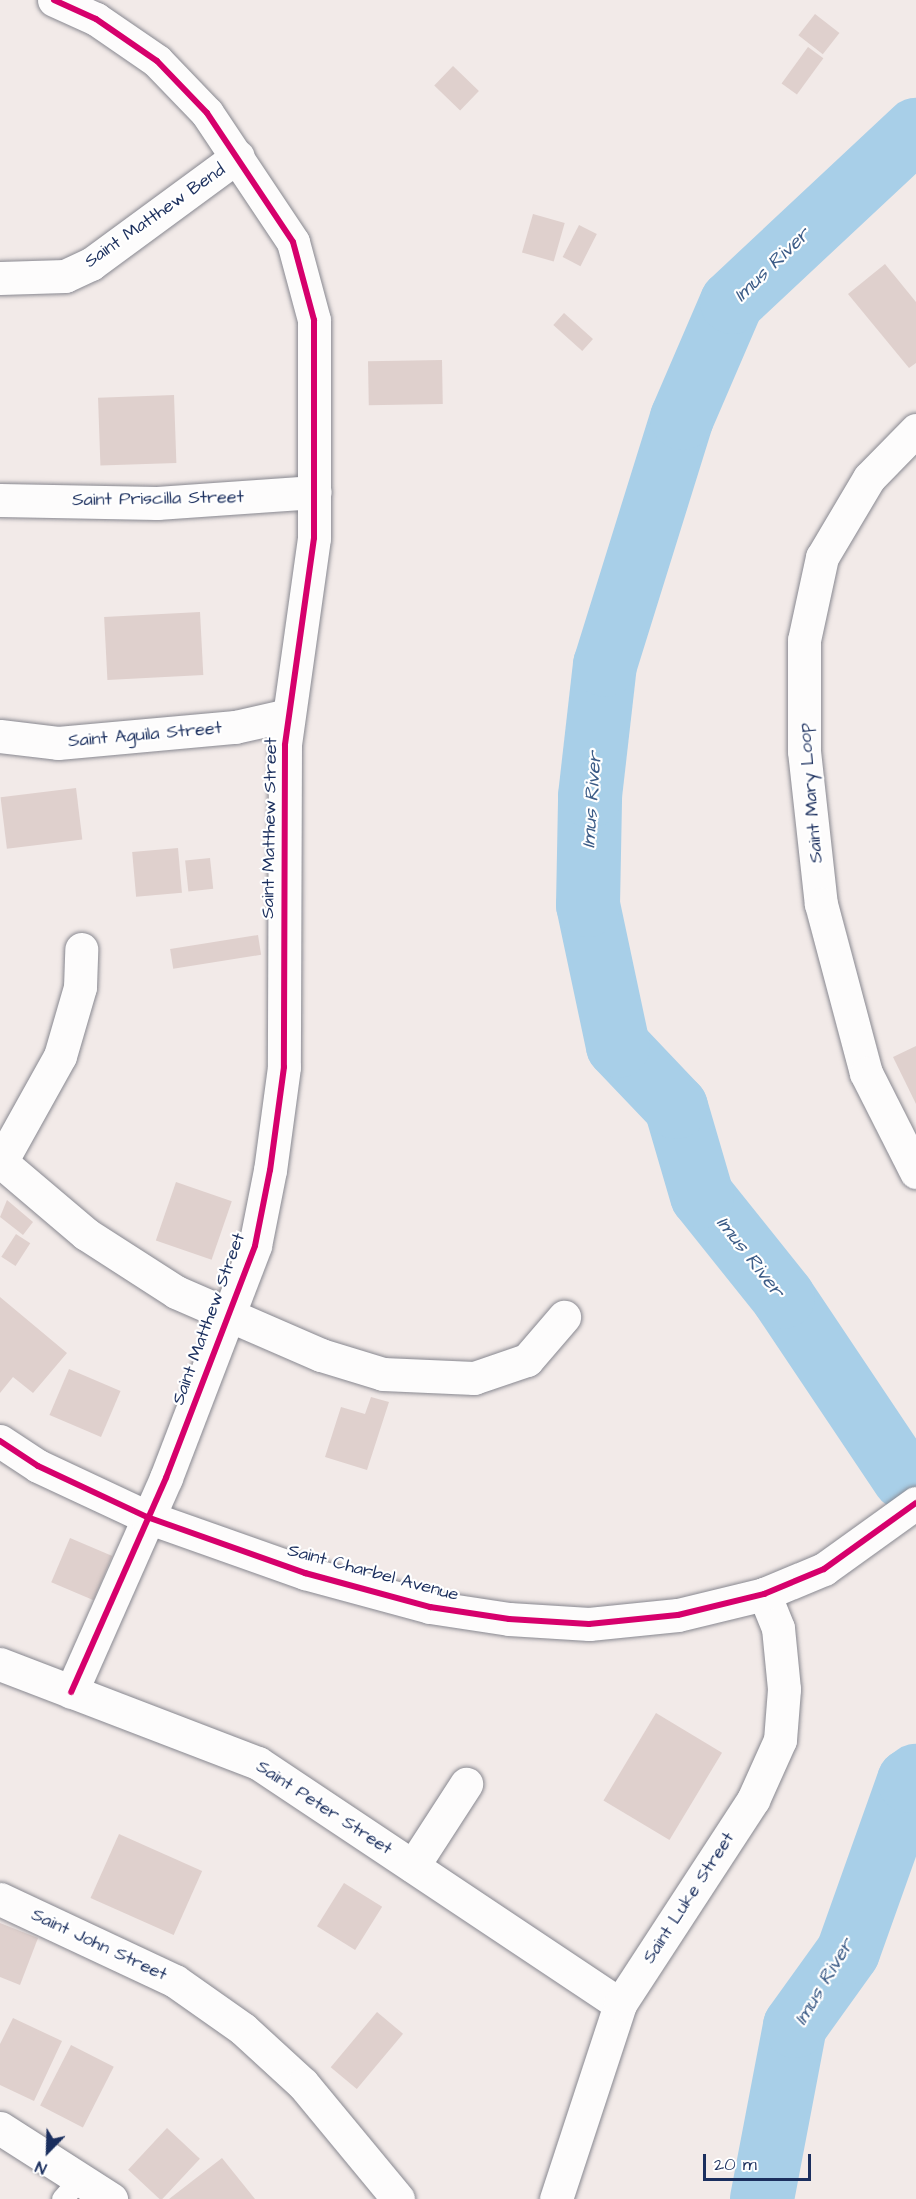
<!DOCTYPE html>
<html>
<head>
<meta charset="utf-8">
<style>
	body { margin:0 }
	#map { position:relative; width:916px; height:2199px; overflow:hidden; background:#f2eae8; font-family:"Architects Daughter",sans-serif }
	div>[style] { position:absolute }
	.river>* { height:64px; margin:-32px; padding:0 32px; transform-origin:32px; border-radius:32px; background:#a8cfe8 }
	.building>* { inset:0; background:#dfd0cd; transform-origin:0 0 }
	.roads { filter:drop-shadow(0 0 2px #888890) drop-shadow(0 0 2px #888890) }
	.service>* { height:21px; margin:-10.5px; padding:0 10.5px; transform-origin:10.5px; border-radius:10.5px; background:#fdfcfc }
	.minor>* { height:33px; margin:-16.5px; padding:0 16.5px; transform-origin:16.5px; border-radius:16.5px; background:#fdfcfc }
	.tertiary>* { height:33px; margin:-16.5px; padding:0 16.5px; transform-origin:16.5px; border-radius:16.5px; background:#fdfcfc }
	.cycleway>* { height:6px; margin:-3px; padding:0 3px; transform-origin:3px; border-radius:3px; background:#d6006c }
	span { translate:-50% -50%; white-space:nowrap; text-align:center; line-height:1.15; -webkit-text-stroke:4.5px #fff; paint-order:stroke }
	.street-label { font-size:18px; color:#1b2f5e }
	.water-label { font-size:20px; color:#3c5c87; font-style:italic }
	.north { position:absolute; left:18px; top:2121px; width:60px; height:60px; -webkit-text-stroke:4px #fff; paint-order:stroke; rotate:203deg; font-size:16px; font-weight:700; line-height:24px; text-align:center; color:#1b2f5e }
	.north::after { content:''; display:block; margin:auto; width:21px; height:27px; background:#1b2f5e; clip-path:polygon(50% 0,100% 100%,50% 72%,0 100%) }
	.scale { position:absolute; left:703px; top:2154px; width:108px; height:27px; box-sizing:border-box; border:3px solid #1b2f5e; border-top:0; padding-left:8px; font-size:18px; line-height:21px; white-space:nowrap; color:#1b2f5e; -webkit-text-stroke:4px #fff; paint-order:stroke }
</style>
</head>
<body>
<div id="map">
	<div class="river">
		<div style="left:904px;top:1478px;width:218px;rotate:-123.8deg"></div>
		<div style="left:783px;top:1297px;width:129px;rotate:-128.7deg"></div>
		<div style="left:702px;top:1196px;width:93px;rotate:-106.3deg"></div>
		<div style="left:676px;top:1107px;width:84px;rotate:-133.6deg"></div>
		<div style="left:618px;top:1046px;width:144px;rotate:-102deg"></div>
		<div style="left:588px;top:905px;width:109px;rotate:-88.9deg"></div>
		<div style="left:590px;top:796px;width:132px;rotate:-83.5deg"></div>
		<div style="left:605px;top:665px;width:259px;rotate:-72.7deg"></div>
		<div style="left:682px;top:418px;width:126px;rotate:-66.7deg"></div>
		<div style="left:732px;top:302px;width:252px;rotate:-43.1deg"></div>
		<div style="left:762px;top:2199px;width:176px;rotate:-79.2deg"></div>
		<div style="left:795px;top:2026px;width:91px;rotate:-54.4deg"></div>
		<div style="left:848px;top:1952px;width:182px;rotate:-70.4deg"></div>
		<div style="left:909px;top:1781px;width:9px;rotate:-36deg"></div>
	</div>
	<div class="building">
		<div style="left:815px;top:14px;width:31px;height:27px;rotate:38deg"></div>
		<div style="left:808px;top:47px;width:19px;height:45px;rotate:36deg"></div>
		<div style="left:453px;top:66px;width:36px;height:27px;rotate:44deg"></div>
		<div style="left:533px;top:214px;width:33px;height:40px;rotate:16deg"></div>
		<div style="left:579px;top:225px;width:20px;height:36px;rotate:27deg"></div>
		<div style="clip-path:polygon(885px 264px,916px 302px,916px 363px,909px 368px,848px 294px)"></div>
		<div style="left:564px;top:313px;width:39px;height:16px;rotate:42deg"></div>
		<div style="left:442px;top:360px;width:44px;height:74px;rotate:89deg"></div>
		<div style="left:174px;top:395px;width:68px;height:76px;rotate:88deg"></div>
		<div style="left:200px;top:612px;width:63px;height:96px;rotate:87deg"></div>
		<div style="left:76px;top:788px;width:52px;height:76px;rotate:83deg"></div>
		<div style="left:178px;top:848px;width:45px;height:46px;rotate:85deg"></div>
		<div style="left:210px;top:858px;width:31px;height:25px;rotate:84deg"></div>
		<div style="left:258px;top:935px;width:20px;height:89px;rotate:81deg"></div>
		<div style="clip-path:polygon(916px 1046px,916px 1104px,893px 1057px)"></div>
		<div style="left:176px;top:1182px;width:59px;height:62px;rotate:19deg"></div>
		<div style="clip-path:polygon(7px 1200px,33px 1222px,23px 1235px,0 1217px)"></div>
		<div style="left:16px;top:1234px;width:17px;height:27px;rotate:33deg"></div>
		<div style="clip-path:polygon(0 1297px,67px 1353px,33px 1393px,13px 1377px,0 1393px)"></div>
		<div style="left:69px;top:1369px;width:56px;height:50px;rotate:23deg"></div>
		<div style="clip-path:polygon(371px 1397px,389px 1402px,367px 1470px,325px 1457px,341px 1407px,365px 1414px)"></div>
		<div style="left:70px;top:1538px;width:46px;height:48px;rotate:23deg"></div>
		<div style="left:656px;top:1713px;width:77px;height:102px;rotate:31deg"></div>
		<div style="left:119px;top:1834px;width:91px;height:70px;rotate:24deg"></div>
		<div style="left:344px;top:1883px;width:45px;height:51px;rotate:32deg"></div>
		<div style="clip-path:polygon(0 1923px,38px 1938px,20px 1985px,0 1977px)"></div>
		<div style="left:377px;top:2012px;width:34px;height:72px;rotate:40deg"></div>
		<div style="clip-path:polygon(13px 2018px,62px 2041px,34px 2101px,0 2085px,0 2044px)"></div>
		<div style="left:71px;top:2045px;width:48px;height:68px;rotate:27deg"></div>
		<div style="left:167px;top:2128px;width:45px;height:57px;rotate:43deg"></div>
		<div style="clip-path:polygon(222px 2158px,255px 2199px,169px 2199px)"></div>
	</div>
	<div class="roads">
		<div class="service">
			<div style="left:62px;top:2199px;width:28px;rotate:-49deg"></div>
		</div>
		<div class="minor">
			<div style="left:54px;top:0;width:46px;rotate:24.3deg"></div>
			<div style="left:96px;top:19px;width:74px;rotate:34.5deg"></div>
			<div style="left:157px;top:61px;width:72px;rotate:46.1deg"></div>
			<div style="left:207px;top:113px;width:155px;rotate:56.3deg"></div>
			<div style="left:293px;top:242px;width:81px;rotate:74.9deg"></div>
			<div style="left:314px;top:320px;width:218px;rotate:90deg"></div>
			<div style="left:314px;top:538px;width:209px;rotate:98deg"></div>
			<div style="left:285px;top:745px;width:322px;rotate:90.2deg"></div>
			<div style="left:284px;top:1067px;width:104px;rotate:97.7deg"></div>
			<div style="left:270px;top:1170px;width:77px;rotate:101.2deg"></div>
			<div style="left:255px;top:1246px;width:248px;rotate:111deg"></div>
			<div style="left:166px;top:1478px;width:234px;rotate:113.9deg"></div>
			<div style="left:0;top:278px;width:65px;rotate:-1.8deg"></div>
			<div style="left:65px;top:276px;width:29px;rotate:-25deg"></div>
			<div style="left:91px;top:264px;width:182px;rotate:-36.3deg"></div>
			<div style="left:916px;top:430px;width:67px;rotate:134.4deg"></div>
			<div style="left:869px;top:478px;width:92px;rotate:120.7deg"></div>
			<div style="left:822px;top:557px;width:85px;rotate:102.2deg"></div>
			<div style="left:804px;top:640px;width:111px;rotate:90deg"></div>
			<div style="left:804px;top:751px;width:154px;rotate:83.7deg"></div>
			<div style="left:821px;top:904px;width:175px;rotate:75.1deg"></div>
			<div style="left:866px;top:1073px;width:111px;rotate:63.2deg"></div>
			<div style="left:0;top:500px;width:157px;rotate:1.1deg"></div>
			<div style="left:157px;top:503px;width:158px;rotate:-4deg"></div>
			<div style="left:0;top:736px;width:58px;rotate:6.9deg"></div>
			<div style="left:58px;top:743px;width:178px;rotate:-5.2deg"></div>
			<div style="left:235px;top:727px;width:54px;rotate:-12.8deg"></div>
			<div style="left:0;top:1161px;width:113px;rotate:40.3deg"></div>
			<div style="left:86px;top:1234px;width:107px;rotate:32.8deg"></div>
			<div style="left:176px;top:1292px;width:158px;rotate:23.5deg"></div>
			<div style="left:321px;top:1355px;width:65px;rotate:17deg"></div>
			<div style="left:383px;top:1374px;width:91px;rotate:2.5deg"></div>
			<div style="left:474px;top:1378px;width:56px;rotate:-18.8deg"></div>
			<div style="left:527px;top:1360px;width:57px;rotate:-49.3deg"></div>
			<div style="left:1px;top:1162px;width:121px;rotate:-60.9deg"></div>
			<div style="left:60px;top:1056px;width:72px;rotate:-73.8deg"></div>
			<div style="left:80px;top:987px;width:38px;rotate:-88deg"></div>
			<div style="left:0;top:1664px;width:276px;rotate:21deg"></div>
			<div style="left:258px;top:1763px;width:435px;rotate:33.7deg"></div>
			<div style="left:413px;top:1866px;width:98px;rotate:-57.1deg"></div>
			<div style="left:0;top:1899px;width:193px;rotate:25.1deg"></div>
			<div style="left:175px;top:1981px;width:83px;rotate:35.2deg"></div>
			<div style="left:243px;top:2029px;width:81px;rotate:42.5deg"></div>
			<div style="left:303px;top:2084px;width:149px;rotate:50.4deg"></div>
			<div style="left:0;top:2128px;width:132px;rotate:32.6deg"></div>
			<div style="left:556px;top:2199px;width:205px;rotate:-71.8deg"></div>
			<div style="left:620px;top:2004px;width:244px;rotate:-56.9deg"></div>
			<div style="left:753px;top:1800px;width:66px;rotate:-65.8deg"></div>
			<div style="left:780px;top:1740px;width:51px;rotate:-85.5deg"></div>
			<div style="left:784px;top:1689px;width:61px;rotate:-95.6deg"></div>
			<div style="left:778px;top:1628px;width:37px;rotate:-112deg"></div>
		</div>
		<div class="tertiary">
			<div style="left:0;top:1441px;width:45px;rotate:33.3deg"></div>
			<div style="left:38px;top:1466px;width:120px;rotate:25.1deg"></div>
			<div style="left:147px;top:1517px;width:168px;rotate:19.5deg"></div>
			<div style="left:305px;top:1573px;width:130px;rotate:15.2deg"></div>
			<div style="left:430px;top:1607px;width:80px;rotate:8.6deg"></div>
			<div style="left:509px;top:1619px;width:80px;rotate:3.6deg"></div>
			<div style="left:589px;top:1624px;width:89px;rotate:-5.8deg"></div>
			<div style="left:678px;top:1615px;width:89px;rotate:-13.7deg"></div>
			<div style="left:764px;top:1594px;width:65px;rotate:-22.6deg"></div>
			<div style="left:824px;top:1569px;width:113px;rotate:-35.7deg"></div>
		</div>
	</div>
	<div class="cycleway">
		<div style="left:54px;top:0;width:46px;rotate:24.3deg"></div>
		<div style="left:96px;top:19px;width:74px;rotate:34.5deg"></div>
		<div style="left:157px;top:61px;width:72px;rotate:46.1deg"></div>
		<div style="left:207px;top:113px;width:155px;rotate:56.3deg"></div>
		<div style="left:293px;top:242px;width:81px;rotate:74.9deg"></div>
		<div style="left:314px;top:320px;width:218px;rotate:90deg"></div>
		<div style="left:314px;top:538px;width:209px;rotate:98deg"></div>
		<div style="left:285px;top:745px;width:322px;rotate:90.2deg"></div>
		<div style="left:284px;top:1067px;width:104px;rotate:97.7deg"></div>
		<div style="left:270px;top:1170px;width:77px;rotate:101.2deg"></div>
		<div style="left:255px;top:1246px;width:248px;rotate:111deg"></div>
		<div style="left:166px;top:1478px;width:234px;rotate:113.9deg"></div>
		<div style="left:0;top:1441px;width:45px;rotate:33.3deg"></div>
		<div style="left:38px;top:1466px;width:120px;rotate:25.1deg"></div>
		<div style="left:147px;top:1517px;width:168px;rotate:19.5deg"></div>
		<div style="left:305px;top:1573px;width:130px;rotate:15.2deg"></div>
		<div style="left:430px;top:1607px;width:80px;rotate:8.6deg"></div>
		<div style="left:509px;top:1619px;width:80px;rotate:3.6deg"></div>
		<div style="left:589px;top:1624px;width:89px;rotate:-5.8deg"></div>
		<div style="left:678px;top:1615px;width:89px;rotate:-13.7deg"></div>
		<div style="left:764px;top:1594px;width:65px;rotate:-22.6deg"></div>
		<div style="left:824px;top:1569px;width:113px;rotate:-35.7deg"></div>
	</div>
	<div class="street-label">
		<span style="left:155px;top:216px;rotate:-35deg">Saint Matthew Bend</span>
		<span style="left:158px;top:499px;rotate:-1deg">Saint Priscilla Street</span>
		<span style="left:145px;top:735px;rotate:-5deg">Saint Aguila Street</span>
		<span style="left:811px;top:793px;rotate:-95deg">Saint Mary Loop</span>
		<span style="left:270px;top:828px;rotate:-89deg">Saint Matthew Street</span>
		<span style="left:209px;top:1319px;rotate:-70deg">Saint Matthew Street</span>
		<span style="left:373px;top:1573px;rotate:15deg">Saint Charbel Avenue</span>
		<span style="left:324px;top:1808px;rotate:33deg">Saint Peter Street</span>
		<span style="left:689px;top:1898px;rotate:-57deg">Saint Luke Street</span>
		<span style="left:99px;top:1945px;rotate:25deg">Saint John Street</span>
	</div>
	<div class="water-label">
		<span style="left:772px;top:265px;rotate:-44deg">Imus River</span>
		<span style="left:592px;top:800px;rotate:-86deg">Imus River</span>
		<span style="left:750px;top:1257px;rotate:52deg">Imus River</span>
		<span style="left:824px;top:1982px;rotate:-59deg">Imus River</span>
	</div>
	<div class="north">N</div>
	<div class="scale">20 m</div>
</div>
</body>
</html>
